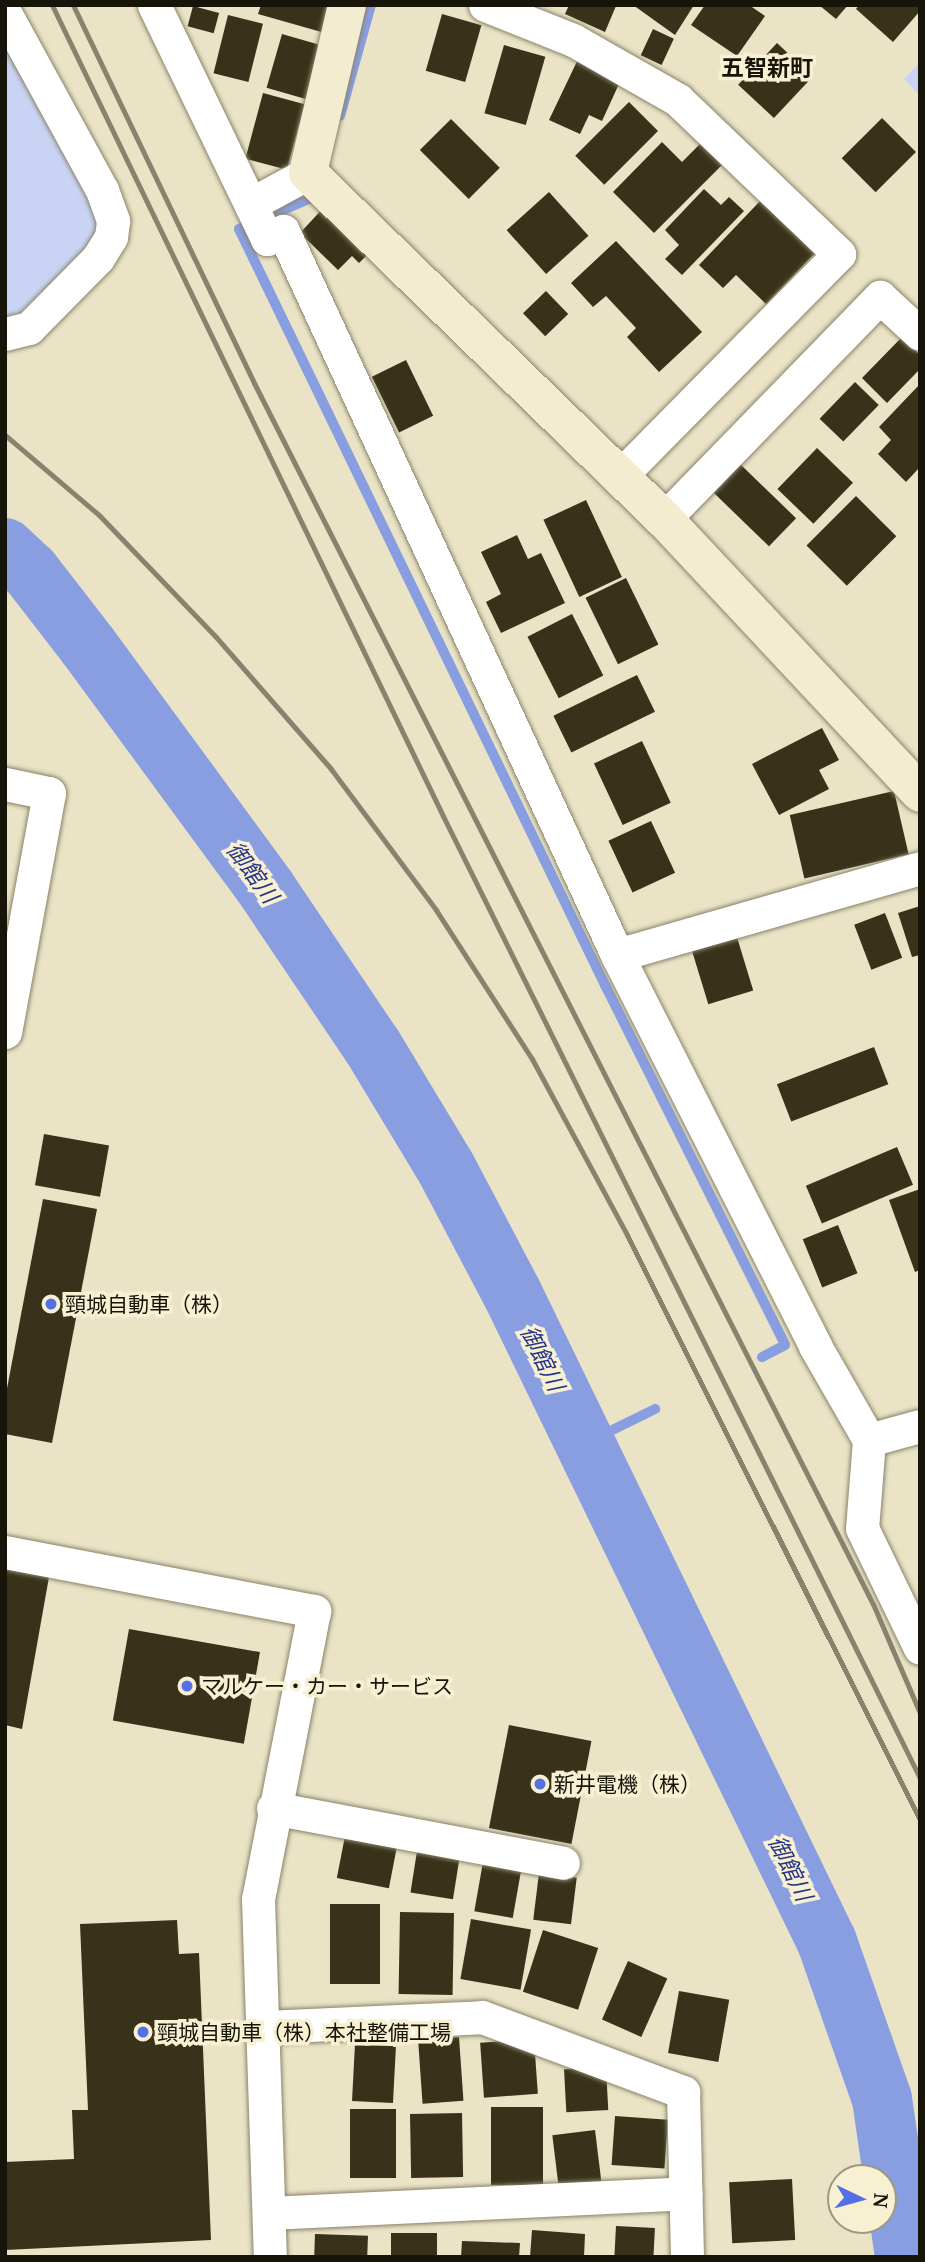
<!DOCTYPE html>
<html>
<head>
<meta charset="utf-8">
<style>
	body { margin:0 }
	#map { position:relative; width:925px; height:2262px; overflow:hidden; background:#eae3c6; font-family:"Noto Serif","Noto Sans JP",serif }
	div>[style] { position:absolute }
	.green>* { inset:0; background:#c9d4f5 }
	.stream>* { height:10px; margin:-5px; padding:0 5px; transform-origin:5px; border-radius:5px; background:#899ee0 }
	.river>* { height:60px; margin:-30px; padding:0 30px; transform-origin:30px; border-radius:30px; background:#899ee0 }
	.building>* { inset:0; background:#38321a; transform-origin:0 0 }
	.roads { filter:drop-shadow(0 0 2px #8a8369) drop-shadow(0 0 2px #8a8369) }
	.street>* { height:33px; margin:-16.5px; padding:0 16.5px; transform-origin:16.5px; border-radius:16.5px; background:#fff }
	.secondary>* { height:38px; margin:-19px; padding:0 19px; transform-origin:19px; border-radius:19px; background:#f2ecd1 }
	.rail>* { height:5px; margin:-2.5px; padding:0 2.5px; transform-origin:2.5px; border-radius:2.5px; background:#88836f }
	.dots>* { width:19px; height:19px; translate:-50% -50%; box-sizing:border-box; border:4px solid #f8f0d3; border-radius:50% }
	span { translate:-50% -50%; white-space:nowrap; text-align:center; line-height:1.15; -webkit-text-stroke:7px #f8f0d3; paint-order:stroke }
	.poi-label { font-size:21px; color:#17140a }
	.left { translate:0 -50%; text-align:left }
	.neighbourhood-label { font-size:23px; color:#17140a; font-weight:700 }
	.water-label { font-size:23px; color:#283784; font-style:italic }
	.frame { position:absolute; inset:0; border:7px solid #17140a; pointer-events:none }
	.north { position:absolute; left:827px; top:2164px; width:70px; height:70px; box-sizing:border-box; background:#f8f0d3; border:2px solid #9e9883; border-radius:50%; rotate:95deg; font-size:19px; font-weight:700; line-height:28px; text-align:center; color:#17140a }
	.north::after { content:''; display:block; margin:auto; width:24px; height:32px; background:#556fe5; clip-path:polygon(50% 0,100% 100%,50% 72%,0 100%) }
</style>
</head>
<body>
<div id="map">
	<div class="green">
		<div style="clip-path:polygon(5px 29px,93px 204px,97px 221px,95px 236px,32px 309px,12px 317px,5px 317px)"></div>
		<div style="clip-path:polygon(920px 62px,920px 96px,904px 79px)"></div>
	</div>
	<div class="stream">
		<div style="left:340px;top:116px;width:115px;rotate:-74.4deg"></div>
		<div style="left:318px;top:195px;width:86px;rotate:156.7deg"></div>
		<div style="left:239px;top:229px;width:840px;rotate:64.17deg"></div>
		<div style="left:605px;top:985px;width:402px;rotate:63.4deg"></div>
		<div style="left:785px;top:1345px;width:26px;rotate:152deg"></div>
		<div style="left:588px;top:1442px;width:75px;rotate:-26.2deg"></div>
	</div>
	<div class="river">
		<div style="left:5px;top:548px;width:34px;rotate:43deg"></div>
		<div style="left:30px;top:571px;width:95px;rotate:52.3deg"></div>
		<div style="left:88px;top:646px;width:303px;rotate:53.7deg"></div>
		<div style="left:267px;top:890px;width:189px;rotate:56deg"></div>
		<div style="left:373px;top:1047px;width:141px;rotate:58.9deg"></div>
		<div style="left:446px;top:1168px;width:141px;rotate:62.2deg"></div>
		<div style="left:512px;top:1293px;width:721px;rotate:64.11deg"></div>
		<div style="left:827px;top:1942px;width:166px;rotate:70.7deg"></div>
		<div style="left:882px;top:2099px;width:160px;rotate:81.7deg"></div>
	</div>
	<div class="building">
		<div style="clip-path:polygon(261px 5px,340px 5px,332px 35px,258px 14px)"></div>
		<div style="clip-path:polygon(569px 5px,614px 5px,616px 6px,605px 32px,565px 14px)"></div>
		<div style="clip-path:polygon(633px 5px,694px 5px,675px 35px)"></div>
		<div style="clip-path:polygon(705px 5px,749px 5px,765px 16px,737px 56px,691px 25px)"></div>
		<div style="clip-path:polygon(819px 5px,848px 5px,836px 19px)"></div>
		<div style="clip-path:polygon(859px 5px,920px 5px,920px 11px,893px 42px,856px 9px)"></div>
		<div style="left:193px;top:6px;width:27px;height:21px;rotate:15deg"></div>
		<div style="left:442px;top:14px;width:41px;height:59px;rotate:16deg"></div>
		<div style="left:228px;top:15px;width:36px;height:60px;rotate:14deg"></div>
		<div style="left:653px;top:29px;width:23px;height:29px;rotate:25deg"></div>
		<div style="left:282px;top:34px;width:47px;height:56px;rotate:16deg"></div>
		<div style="left:777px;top:43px;width:49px;height:57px;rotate:43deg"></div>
		<div style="left:504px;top:45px;width:43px;height:71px;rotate:16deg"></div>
		<div style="clip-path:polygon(581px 53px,624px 73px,602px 121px,589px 115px,580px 134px,549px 120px)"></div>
		<div style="left:263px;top:93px;width:43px;height:68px;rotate:15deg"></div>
		<div style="left:629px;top:102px;width:41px;height:76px;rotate:45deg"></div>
		<div style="left:882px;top:118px;width:48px;height:57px;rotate:45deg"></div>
		<div style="left:451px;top:119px;width:69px;height:44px;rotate:45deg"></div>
		<div style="clip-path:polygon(662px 142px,682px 162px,700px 144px,722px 165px,654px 233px,613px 192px)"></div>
		<div style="clip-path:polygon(704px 189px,721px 205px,729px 197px,744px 211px,682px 275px,665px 259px,679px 245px,665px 230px)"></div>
		<div style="left:549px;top:192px;width:59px;height:57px;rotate:48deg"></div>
		<div style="clip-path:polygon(762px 199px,817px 251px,766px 304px,736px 275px,723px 288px,699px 265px)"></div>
		<div style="clip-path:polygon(327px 204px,374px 248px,359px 263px,352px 256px,338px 270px,300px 233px)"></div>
		<div style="clip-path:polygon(616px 241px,702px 332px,659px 372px,627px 337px,636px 328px,606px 296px,593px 307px,571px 283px)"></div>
		<div style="left:546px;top:291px;width:32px;height:32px;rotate:46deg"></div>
		<div style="clip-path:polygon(902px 337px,920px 355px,920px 369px,887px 403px,862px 378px)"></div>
		<div style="left:406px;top:360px;width:62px;height:38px;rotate:64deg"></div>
		<div style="left:855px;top:382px;width:33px;height:51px;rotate:44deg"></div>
		<div style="clip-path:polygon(920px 384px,920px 467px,906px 482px,878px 454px,891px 440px,879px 427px)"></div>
		<div style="left:817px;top:448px;width:50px;height:57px;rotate:44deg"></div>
		<div style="left:740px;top:464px;width:78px;height:39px;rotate:44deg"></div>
		<div style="left:856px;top:496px;width:57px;height:70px;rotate:45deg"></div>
		<div style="left:586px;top:500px;width:85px;height:47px;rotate:65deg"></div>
		<div style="clip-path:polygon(517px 535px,528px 559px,541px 553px,565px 603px,501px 633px,486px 602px,501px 594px,481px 552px)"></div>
		<div style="left:626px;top:578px;width:74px;height:45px;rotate:64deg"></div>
		<div style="left:572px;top:614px;width:69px;height:50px;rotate:63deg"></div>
		<div style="left:637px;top:675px;width:41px;height:93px;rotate:64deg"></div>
		<div style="clip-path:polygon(822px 728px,839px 760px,819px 770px,829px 789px,779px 815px,752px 764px)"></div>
		<div style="left:642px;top:741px;width:68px;height:53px;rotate:65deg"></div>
		<div style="left:894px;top:791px;width:65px;height:107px;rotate:77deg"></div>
		<div style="left:651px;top:821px;width:57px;height:47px;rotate:65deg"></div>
		<div style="clip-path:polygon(920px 906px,920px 955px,912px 957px,898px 913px)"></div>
		<div style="left:885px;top:913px;width:48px;height:33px;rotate:69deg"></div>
		<div style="left:736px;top:934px;width:59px;height:47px;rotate:73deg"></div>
		<div style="left:874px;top:1047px;width:40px;height:104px;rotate:69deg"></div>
		<div style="left:44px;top:1134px;width:66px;height:52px;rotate:10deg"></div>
		<div style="left:897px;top:1147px;width:41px;height:99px;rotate:67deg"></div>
		<div style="clip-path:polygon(920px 1189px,920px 1270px,915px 1272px,889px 1200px)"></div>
		<div style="clip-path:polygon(43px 1199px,97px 1209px,52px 1443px,5px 1434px,5px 1399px)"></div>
		<div style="left:838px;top:1225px;width:52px;height:38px;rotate:68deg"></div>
		<div style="clip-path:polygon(5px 1569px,49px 1577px,22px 1729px,5px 1725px)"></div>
		<div style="left:129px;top:1629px;width:133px;height:93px;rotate:10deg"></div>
		<div style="left:509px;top:1725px;width:84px;height:105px;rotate:11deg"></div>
		<div style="left:346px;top:1831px;width:53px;height:48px;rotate:11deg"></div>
		<div style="left:418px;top:1845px;width:43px;height:48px;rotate:9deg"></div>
		<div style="left:483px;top:1862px;width:39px;height:50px;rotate:10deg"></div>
		<div style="left:539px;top:1873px;width:38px;height:47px;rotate:7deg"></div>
		<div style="left:330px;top:1904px;width:50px;height:80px"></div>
		<div style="left:400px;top:1912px;width:54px;height:82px;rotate:1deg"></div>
		<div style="left:471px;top:1919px;width:61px;height:61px;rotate:10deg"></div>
		<div style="clip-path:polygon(177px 1920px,179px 1954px,199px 1953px,211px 2240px,5px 2250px,5px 2162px,74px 2159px,72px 2110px,88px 2110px,80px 1924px)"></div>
		<div style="left:543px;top:1930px;width:58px;height:65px;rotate:18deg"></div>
		<div style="left:628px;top:1961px;width:43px;height:64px;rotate:24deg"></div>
		<div style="left:679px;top:1991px;width:51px;height:63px;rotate:10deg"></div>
		<div style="left:459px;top:2037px;width:64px;height:41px;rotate:86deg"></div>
		<div style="left:534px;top:2039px;width:55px;height:54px;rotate:86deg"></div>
		<div style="left:355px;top:2044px;width:41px;height:57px;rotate:3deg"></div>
		<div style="left:606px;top:2067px;width:43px;height:42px;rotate:87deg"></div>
		<div style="left:491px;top:2107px;width:52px;height:78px"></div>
		<div style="left:350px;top:2109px;width:46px;height:69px"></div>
		<div style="left:462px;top:2113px;width:64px;height:52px;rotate:89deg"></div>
		<div style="left:615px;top:2116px;width:53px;height:49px;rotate:4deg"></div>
		<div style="left:595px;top:2130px;width:52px;height:43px;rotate:83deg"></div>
		<div style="left:792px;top:2179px;width:61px;height:63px;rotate:87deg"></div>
		<div style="left:616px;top:2226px;width:39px;height:31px;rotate:3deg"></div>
		<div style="clip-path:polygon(532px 2230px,585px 2234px,584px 2257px,530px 2257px)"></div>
		<div style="left:437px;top:2233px;width:24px;height:46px;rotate:90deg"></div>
		<div style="left:315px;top:2234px;width:53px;height:23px;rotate:2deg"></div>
		<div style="clip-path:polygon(462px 2241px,520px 2243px,519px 2257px,461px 2257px)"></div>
	</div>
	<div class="roads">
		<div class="street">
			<div style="left:154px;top:5px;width:260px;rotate:64.2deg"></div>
			<div style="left:267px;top:239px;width:18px;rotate:-27deg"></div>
			<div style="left:283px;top:231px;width:797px;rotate:65.23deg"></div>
			<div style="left:617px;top:955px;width:438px;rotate:63.1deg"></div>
			<div style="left:815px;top:1346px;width:108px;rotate:60.1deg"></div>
			<div style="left:869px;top:1440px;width:88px;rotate:94.5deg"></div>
			<div style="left:862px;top:1528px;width:133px;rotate:64.2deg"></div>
			<div style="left:485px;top:5px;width:95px;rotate:21.7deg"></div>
			<div style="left:573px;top:40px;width:121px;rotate:29.7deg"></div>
			<div style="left:678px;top:100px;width:223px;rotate:43.7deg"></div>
			<div style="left:839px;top:254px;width:312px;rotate:134.6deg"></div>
			<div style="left:5px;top:13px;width:202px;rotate:61.3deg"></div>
			<div style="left:102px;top:190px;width:33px;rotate:70deg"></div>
			<div style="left:113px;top:221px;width:16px;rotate:97deg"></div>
			<div style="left:111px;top:237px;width:25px;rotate:122deg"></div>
			<div style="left:98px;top:258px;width:98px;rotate:134.6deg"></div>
			<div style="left:29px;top:328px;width:25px;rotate:166deg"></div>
			<div style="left:251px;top:204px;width:65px;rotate:-28.5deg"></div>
			<div style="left:664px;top:519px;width:310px;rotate:-45.8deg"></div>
			<div style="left:880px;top:297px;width:54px;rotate:42.8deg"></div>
			<div style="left:5px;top:784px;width:45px;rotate:11.6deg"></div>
			<div style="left:49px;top:793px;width:243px;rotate:100.4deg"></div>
			<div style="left:617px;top:955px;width:315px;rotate:-16deg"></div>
			<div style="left:869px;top:1440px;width:53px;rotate:-15.4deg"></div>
			<div style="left:5px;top:1552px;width:315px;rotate:10.8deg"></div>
			<div style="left:314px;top:1611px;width:293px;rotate:101deg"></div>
			<div style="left:258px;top:1899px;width:358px;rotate:88.1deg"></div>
			<div style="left:273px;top:1808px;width:295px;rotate:10.7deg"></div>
			<div style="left:265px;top:2027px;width:217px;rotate:-2.6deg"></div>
			<div style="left:482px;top:2017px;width:215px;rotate:20.5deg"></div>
			<div style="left:683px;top:2092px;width:165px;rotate:88.6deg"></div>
			<div style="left:269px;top:2213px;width:417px;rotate:-2.7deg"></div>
		</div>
		<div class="secondary">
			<div style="left:347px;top:5px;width:172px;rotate:103.1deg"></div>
			<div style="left:308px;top:173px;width:496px;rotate:44.2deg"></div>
			<div style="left:664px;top:519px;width:375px;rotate:46.9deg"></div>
		</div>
	</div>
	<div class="rail">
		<div style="left:52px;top:5px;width:900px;rotate:64.26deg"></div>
		<div style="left:443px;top:816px;width:1074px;rotate:63.63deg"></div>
		<div style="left:73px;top:5px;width:419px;rotate:64.4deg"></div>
		<div style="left:254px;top:383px;width:1369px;rotate:63.12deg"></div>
		<div style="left:873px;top:1604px;width:119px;rotate:66.7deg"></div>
		<div style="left:5px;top:435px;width:123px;rotate:40.4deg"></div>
		<div style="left:99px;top:515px;width:169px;rotate:46.2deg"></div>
		<div style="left:216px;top:637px;width:175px;rotate:48.9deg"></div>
		<div style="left:331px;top:769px;width:176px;rotate:53.3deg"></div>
		<div style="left:436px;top:910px;width:177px;rotate:57.2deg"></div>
		<div style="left:532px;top:1059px;width:200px;rotate:61.6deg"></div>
		<div style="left:627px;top:1235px;width:654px;rotate:63.4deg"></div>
	</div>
	<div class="dots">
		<div style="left:51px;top:1304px;background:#556fe5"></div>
		<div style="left:187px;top:1686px;background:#556fe5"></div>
		<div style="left:540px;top:1784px;background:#556fe5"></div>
		<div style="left:143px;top:2032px;background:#556fe5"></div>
	</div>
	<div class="poi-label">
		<span class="left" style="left:65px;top:1304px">頸城自動車（株）</span>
		<span class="left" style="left:201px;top:1686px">マルケー・カー・サービス</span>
		<span class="left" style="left:554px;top:1784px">新井電機（株）</span>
		<span class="left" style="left:157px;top:2032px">頸城自動車（株）本社整備工場</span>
	</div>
	<div class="neighbourhood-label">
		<span style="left:767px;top:67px">五智新町</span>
	</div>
	<div class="water-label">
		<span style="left:253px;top:872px;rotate:54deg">御館川</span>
		<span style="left:543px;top:1358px;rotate:64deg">御館川</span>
		<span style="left:791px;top:1868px;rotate:64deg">御館川</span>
	</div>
	<div class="frame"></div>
	<div class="north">N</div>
</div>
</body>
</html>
